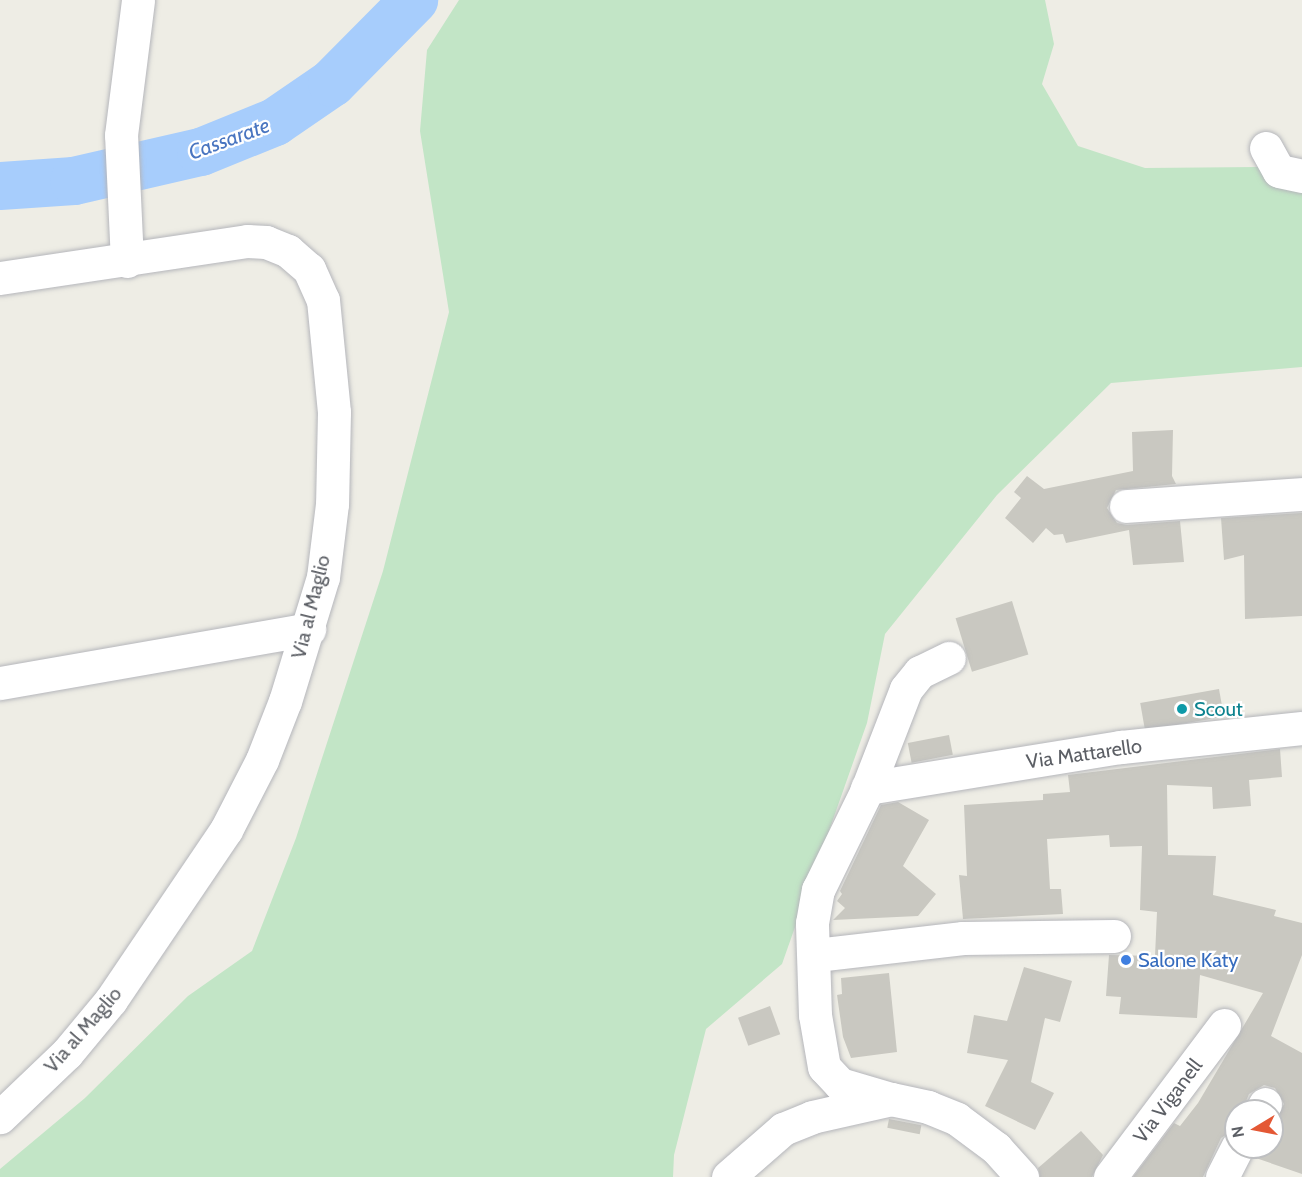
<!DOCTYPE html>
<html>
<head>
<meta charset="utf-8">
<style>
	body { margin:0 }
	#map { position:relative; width:1302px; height:1177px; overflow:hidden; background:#eeede5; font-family:Cabin,sans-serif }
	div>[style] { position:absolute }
	.green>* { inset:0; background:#c2e5c6 }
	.river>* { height:48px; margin:-24px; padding:0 24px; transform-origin:24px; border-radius:24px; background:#a7cdfc }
	.building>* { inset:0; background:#c9c8c1; transform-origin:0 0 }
	.roads { filter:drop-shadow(0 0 2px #b5b6bb) drop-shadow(0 0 2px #b5b6bb) }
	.minor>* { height:33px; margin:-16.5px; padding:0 16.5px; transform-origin:16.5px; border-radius:16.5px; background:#fff }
	.dots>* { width:16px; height:16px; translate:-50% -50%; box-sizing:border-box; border:3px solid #fff; border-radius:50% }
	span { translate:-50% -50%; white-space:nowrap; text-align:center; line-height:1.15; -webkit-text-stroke:4.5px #fff; paint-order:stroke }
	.street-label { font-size:20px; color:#5c5f65 }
	.culture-label { font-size:20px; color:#0d838f }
	.left { translate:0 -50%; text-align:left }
	.shop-label { font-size:20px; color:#366cbe }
	.water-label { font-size:21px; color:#4975c0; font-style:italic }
	.north { position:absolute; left:1224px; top:1099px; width:60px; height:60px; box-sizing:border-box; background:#fff; border:2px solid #bebfc1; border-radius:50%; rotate:260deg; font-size:16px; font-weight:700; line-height:24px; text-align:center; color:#5c5f65 }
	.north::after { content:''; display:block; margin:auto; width:21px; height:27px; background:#e45835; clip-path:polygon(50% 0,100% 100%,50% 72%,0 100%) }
</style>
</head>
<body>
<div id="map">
	<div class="green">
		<div style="clip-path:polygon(459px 0,1045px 0,1054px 44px,1042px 84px,1078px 146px,1145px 168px,1257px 167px,1302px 161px,1302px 367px,1111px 383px,997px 495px,885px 634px,867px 723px,782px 964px,706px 1029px,674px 1155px,673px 1177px,0 1177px,0 1169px,85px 1098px,188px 996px,252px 951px,296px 838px,383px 571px,449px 312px,420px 131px,427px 50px)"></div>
	</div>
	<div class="river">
		<div style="left:0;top:186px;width:74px;rotate:-3.9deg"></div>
		<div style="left:74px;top:181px;width:130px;rotate:-12.9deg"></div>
		<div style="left:201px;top:152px;width:80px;rotate:-22.1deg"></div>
		<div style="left:275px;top:122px;width:69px;rotate:-34.4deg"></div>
		<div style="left:332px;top:83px;width:117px;rotate:-45.3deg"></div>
	</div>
	<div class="building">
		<div style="clip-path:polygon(1173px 430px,1172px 476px,1176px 484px,1116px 490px,1107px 508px,1117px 523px,1127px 525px,1180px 521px,1184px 562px,1133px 565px,1129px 530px,1066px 543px,1063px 534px,1054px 535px,1046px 528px,1033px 543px,1005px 518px,1021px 498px,1014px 492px,1027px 476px,1044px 489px,1133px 471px,1132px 432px)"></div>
		<div style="clip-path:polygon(1302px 513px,1302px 616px,1245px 619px,1244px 555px,1224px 560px,1221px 518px)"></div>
		<div style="left:1012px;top:601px;width:56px;height:59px;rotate:73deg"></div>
		<div style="left:1219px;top:689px;width:28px;height:80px;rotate:80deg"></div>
		<div style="left:949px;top:735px;width:20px;height:42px;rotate:79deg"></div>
		<div style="clip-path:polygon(1280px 749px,1282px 777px,1249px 780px,1251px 806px,1213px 809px,1212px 787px,1167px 785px,1168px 855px,1216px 856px,1213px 895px,1276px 910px,1274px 916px,1302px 923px,1302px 955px,1271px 1036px,1302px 1053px,1302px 1174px,1253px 1157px,1256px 1147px,1272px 1147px,1272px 1126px,1284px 1104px,1275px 1088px,1264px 1085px,1249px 1094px,1242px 1111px,1236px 1111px,1236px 1128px,1221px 1138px,1203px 1177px,1133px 1177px,1174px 1123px,1180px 1126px,1198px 1103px,1263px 993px,1200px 975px,1197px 1018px,1119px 1014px,1121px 997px,1106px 996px,1109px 955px,1155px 956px,1157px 912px,1140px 910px,1142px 846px,1110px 847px,1109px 835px,1047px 839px,1050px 889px,1061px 889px,1063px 914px,963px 919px,959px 875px,967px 876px,964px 805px,1043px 800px,1043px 794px,1070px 792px,1068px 775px)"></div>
		<div style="clip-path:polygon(898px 802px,929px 820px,903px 866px,936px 894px,918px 916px,833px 920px,845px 908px,837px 901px,842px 894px,840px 891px,881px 805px)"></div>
		<div style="clip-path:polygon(1024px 967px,1072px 981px,1060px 1022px,1045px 1018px,1031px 1082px,1054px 1093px,1035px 1130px,985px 1106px,1008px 1060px,967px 1053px,974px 1015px,1007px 1021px)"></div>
		<div style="clip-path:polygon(889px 973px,897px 1052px,851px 1058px,843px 1037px,837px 995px,842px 994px,841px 978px)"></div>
		<div style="left:770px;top:1006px;width:30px;height:34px;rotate:70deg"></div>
		<div style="left:889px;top:1119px;width:33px;height:9px;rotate:11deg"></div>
		<div style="clip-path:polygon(1081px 1131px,1103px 1155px,1092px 1177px,1040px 1177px,1038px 1168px)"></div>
	</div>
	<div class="roads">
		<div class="minor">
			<div style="left:1266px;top:148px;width:26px;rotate:61deg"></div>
			<div style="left:1279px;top:171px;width:24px;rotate:12deg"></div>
			<div style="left:127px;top:261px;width:126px;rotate:-92.7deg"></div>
			<div style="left:121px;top:135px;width:136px;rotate:-82.8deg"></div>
			<div style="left:0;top:278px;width:250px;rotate:-8.5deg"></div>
			<div style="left:247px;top:241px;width:19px;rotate:3deg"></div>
			<div style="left:266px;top:242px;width:24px;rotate:22deg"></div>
			<div style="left:288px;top:251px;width:28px;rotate:41deg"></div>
			<div style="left:309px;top:269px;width:34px;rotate:66deg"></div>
			<div style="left:323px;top:300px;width:113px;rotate:84.4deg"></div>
			<div style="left:334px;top:412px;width:92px;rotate:91.2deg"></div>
			<div style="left:332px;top:504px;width:74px;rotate:97deg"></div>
			<div style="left:323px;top:577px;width:130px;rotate:107deg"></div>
			<div style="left:285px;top:701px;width:63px;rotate:111.3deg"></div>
			<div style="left:262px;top:760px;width:79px;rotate:117.2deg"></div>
			<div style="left:226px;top:830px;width:205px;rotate:124.1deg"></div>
			<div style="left:111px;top:1000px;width:69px;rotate:129.7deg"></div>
			<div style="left:67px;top:1053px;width:93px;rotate:136.3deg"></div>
			<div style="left:1126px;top:506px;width:176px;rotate:-3.9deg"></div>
			<div style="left:0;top:683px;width:314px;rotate:-9.9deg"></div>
			<div style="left:867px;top:788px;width:257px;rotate:-9.2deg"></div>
			<div style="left:1121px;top:747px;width:182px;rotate:-6deg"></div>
			<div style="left:816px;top:955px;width:148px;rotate:-6.6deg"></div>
			<div style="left:963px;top:938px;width:151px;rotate:-0.8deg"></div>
			<div style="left:891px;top:1099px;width:53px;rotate:-163.6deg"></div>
			<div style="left:840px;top:1084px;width:23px;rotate:-133deg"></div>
			<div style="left:824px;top:1067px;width:53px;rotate:-99.8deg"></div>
			<div style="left:815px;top:1015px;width:92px;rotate:-91.9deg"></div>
			<div style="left:812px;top:923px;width:34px;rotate:-80deg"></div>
			<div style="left:818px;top:890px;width:109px;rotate:-63.9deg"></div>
			<div style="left:866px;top:792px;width:110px;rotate:-68.8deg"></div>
			<div style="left:906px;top:689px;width:22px;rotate:-51deg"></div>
			<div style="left:920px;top:672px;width:32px;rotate:-26deg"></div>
			<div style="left:1261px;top:1111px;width:8px;rotate:-60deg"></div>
			<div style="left:728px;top:1177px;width:73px;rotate:-41.1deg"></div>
			<div style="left:783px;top:1129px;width:31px;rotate:-22deg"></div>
			<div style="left:812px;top:1117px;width:81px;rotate:-12.8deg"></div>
			<div style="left:891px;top:1099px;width:38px;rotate:12deg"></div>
			<div style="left:928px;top:1107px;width:31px;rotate:22deg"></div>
			<div style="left:957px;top:1119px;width:49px;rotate:36.6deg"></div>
			<div style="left:996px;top:1148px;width:39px;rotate:48deg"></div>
			<div style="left:1110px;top:1177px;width:190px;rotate:-53.1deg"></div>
			<div style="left:1222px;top:1177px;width:34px;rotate:-63deg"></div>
		</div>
	</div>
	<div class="dots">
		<div style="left:1182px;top:709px;background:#0f9aa8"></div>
		<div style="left:1126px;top:960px;background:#3f7fe0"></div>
	</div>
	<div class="street-label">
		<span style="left:311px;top:607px;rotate:-76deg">Via al Maglio</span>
		<span style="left:1084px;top:754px;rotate:-8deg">Via Mattarello</span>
		<span style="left:83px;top:1030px;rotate:-49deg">Via al Maglio</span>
		<span style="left:1168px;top:1101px;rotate:-53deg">Via Viganell</span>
	</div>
	<div class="culture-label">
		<span class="left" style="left:1194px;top:709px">Scout</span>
	</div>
	<div class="shop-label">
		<span class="left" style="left:1138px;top:960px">Salone Katy</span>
	</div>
	<div class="water-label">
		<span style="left:229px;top:139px;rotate:-20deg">Cassarate</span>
	</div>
	<div class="north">N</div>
</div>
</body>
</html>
